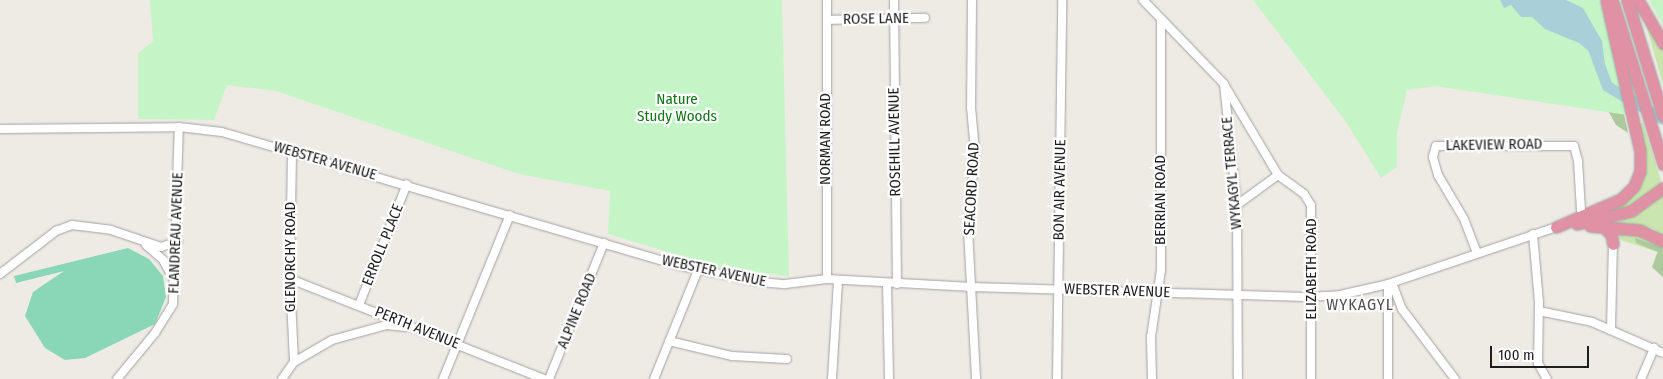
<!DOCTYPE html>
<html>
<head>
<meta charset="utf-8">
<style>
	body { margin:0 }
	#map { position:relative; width:1663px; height:379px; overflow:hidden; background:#eeebe5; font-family:"Fira Sans Condensed",sans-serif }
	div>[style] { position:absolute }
	.grass>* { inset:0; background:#cbe5ae }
	.forest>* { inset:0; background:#acca9d }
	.park>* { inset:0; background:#c5f5c7 }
	.pitch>* { inset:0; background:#89d7b6 }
	.water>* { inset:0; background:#a9d0d9 }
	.river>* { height:11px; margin:-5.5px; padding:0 5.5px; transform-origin:5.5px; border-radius:5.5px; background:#a9d0d9 }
	.roads { filter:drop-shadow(0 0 1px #a2a2a2) drop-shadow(0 0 1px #a2a2a2) }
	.minor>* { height:8px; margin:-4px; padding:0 4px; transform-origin:4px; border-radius:4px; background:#fff }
	.highway>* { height:11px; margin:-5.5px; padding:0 5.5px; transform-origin:5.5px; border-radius:5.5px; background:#e092a4 }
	span { translate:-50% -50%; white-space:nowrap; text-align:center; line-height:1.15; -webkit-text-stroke:4.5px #fff; paint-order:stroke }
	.street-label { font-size:15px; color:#1e1e1e }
	.park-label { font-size:15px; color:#147418 }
	.neighbourhood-label { font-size:16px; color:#515151; letter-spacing:1px }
	.scale { position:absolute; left:1490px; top:346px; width:99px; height:22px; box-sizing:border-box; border:2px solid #1e1e1e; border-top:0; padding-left:6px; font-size:15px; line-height:18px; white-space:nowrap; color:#1e1e1e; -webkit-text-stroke:4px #fff; paint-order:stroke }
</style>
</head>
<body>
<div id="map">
	<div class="grass">
		<div style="clip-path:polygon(1645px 21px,1648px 21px,1663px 49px,1663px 85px)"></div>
		<div style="clip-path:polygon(1643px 123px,1662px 184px,1635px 206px,1603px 212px,1633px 195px,1641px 183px,1646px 168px,1640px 124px)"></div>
		<div style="clip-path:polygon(1663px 195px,1663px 236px,1652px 228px,1616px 223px,1646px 208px)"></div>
		<div style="clip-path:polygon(1620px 234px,1636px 234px,1663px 245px,1663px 277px,1652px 267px,1657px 252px,1618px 239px)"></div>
	</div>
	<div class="forest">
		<div style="clip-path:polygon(1601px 98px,1621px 101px,1628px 133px,1616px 125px)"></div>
		<div style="clip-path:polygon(1635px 238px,1663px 248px,1663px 277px,1652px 267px,1658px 252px,1636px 243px)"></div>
	</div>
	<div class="park">
		<div style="clip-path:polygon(150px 0,782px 0,789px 276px,728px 270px,608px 234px,610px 191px,519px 174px,276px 91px,227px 85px,214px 120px,138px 119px,138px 53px,153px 41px)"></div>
		<div style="clip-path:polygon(1253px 0,1599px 0,1613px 45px,1627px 115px,1435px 86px,1407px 90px,1397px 133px,1397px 167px,1381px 178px,1346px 122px)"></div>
		<div style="clip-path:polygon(1649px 0,1663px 0,1663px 25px)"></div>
	</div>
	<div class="pitch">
		<div style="clip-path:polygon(128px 248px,149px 259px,163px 276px,166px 297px,155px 324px,85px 358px,65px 360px,45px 348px,25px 316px,33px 292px,64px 271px,16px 283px,14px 276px)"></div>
	</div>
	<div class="water">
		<div style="clip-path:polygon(1500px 0,1566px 0,1583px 8px,1602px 41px,1605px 65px,1579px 43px,1545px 29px,1532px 17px,1521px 17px,1511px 5px,1504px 8px)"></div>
	</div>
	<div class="river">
		<div style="left:1593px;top:48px;width:40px;rotate:69.8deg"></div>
		<div style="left:1607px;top:86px;width:65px;rotate:30.5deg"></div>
	</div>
	<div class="roads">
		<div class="minor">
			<div style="left:827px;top:0;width:279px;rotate:90deg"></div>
			<div style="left:894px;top:0;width:284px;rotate:89.4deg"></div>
			<div style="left:972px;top:0;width:107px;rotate:90.5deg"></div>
			<div style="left:971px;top:107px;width:44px;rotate:84.8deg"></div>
			<div style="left:975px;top:151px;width:79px;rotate:95.1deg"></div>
			<div style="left:968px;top:230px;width:149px;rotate:86.9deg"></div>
			<div style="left:1143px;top:0;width:117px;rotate:46deg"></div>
			<div style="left:1224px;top:84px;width:122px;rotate:83.9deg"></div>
			<div style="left:1237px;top:205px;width:174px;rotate:89.7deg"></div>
			<div style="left:827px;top:20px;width:98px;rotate:-1.2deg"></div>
			<div style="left:1225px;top:86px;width:104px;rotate:59.2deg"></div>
			<div style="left:1278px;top:175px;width:32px;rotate:36deg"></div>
			<div style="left:1304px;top:194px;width:13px;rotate:58deg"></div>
			<div style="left:1311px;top:205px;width:174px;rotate:90deg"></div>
			<div style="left:0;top:129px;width:179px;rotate:-0.6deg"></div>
			<div style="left:179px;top:127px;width:43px;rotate:6.6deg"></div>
			<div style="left:222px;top:132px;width:478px;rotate:16.3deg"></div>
			<div style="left:681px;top:266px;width:81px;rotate:11.4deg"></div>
			<div style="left:760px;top:282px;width:25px;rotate:5deg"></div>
			<div style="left:785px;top:284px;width:42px;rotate:-6.8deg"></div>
			<div style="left:827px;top:279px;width:145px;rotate:3.2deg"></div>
			<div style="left:972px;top:287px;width:333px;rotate:1.7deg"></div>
			<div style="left:1305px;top:297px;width:35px;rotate:-3deg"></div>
			<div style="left:1340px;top:295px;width:49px;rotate:-12.9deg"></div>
			<div style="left:1388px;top:284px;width:177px;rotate:-18.7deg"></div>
			<div style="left:292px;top:151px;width:128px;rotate:90.9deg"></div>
			<div style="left:290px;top:279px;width:83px;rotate:87.2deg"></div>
			<div style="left:1237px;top:205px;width:51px;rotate:-36.2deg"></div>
			<div style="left:1533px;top:234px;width:68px;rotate:85deg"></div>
			<div style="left:1539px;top:302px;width:61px;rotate:90.9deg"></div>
			<div style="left:1538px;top:363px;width:18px;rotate:61deg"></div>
			<div style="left:146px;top:245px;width:23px;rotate:41deg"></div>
			<div style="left:163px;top:260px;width:23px;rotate:61deg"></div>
			<div style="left:1477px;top:253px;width:36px;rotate:-111deg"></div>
			<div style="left:1464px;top:219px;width:51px;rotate:-120.6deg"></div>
			<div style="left:1438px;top:175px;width:19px;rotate:-106deg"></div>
			<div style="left:1433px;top:157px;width:11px;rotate:-75deg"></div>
			<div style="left:1436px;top:146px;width:138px"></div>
			<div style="left:1574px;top:146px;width:16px;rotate:75deg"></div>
			<div style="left:1578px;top:161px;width:49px;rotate:86.5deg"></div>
			<div style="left:0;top:274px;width:71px;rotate:-37.5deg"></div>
			<div style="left:56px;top:231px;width:17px;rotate:-21deg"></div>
			<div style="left:72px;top:225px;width:39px;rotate:7deg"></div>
			<div style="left:111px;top:230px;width:53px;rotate:18.8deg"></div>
			<div style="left:161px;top:247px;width:18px;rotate:-19deg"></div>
			<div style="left:290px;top:279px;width:273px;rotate:21.5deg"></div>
			<div style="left:887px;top:283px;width:96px;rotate:88.8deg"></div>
			<div style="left:1392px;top:283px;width:28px;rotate:69deg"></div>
			<div style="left:1402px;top:309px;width:88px;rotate:52.9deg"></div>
			<div style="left:359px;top:305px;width:130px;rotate:-68.4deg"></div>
			<div style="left:1539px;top:311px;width:54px;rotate:11.7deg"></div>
			<div style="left:1592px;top:322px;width:77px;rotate:23.6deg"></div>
			<div style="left:1611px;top:329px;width:85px;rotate:-88.7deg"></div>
			<div style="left:669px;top:341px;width:65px;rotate:13.4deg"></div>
			<div style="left:732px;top:356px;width:55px;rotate:3.1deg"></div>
			<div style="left:117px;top:379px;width:60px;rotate:-50.4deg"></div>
			<div style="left:155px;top:333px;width:34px;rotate:-58deg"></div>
			<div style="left:173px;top:304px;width:177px;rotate:-88.1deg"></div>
			<div style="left:282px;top:379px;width:21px;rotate:-55deg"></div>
			<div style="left:294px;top:362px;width:44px;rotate:-30.1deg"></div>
			<div style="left:332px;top:340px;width:56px;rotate:-15.5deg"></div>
			<div style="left:386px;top:325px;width:20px;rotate:6deg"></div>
			<div style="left:443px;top:379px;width:177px;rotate:-67.8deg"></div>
			<div style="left:549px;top:379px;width:147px;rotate:-68deg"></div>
			<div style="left:654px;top:379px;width:118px;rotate:-68deg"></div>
			<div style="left:832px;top:379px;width:99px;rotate:-86.5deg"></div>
			<div style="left:1057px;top:379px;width:379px;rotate:-89.2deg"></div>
			<div style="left:1152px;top:379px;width:42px;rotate:-91.4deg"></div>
			<div style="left:1151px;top:337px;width:68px;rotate:-81.5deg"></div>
			<div style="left:1161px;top:270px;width:250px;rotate:-90deg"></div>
			<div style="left:1388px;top:379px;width:95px;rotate:-90deg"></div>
			<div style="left:1641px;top:379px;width:34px;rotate:-67deg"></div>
		</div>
		<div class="highway">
			<div style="left:1627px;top:0;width:121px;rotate:72.8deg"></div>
			<div style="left:1638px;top:0;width:50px;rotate:59.8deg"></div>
			<div style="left:1613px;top:3px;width:169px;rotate:72.7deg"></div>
			<div style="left:1577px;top:224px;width:56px;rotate:-13.5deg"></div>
			<div style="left:1631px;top:211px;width:39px;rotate:-36deg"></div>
			<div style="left:1590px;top:226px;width:49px;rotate:4.7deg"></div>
			<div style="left:1639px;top:230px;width:26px;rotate:25deg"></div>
			<div style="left:1602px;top:226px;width:12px;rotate:42deg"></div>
			<div style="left:1611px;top:234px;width:10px;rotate:79deg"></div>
			<div style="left:1556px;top:227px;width:71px;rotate:-23.3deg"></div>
			<div style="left:1621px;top:199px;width:18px;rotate:-45deg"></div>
			<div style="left:1634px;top:186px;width:16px;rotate:-68deg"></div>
			<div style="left:1640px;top:171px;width:20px;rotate:-90deg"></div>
			<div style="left:1640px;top:151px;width:155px;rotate:-102.7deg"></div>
		</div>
	</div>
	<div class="street-label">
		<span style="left:876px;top:19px;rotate:-1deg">ROSE LANE</span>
		<span style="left:826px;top:139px;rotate:-90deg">NORMAN ROAD</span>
		<span style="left:895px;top:142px;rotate:-91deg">ROSEHILL AVENUE</span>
		<span style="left:1494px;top:145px;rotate:-1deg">LAKEVIEW ROAD</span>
		<span style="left:325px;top:161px;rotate:16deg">WEBSTER AVENUE</span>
		<span style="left:1232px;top:173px;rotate:-95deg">WYKAGYL TERRACE</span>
		<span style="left:972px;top:189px;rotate:-87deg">SEACORD ROAD</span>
		<span style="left:1060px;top:190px;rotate:-89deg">BON AIR AVENUE</span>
		<span style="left:1161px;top:200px;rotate:-90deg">BERRIAN ROAD</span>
		<span style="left:176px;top:233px;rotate:-88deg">FLANDREAU AVENUE</span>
		<span style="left:383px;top:245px;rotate:-68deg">ERROLL PLACE</span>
		<span style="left:291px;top:257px;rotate:-90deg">GLENORCHY ROAD</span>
		<span style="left:1312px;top:269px;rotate:-90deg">ELIZABETH ROAD</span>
		<span style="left:714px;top:271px;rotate:12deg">WEBSTER AVENUE</span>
		<span style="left:1117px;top:291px;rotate:2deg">WEBSTER AVENUE</span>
		<span style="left:577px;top:311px;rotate:-68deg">ALPINE ROAD</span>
		<span style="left:417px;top:328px;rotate:22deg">PERTH AVENUE</span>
	</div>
	<div class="park-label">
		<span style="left:677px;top:108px">Nature<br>Study Woods</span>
	</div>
	<div class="neighbourhood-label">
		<span style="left:1360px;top:305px">WYKAGYL</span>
	</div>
	<div class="scale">100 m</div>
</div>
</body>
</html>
